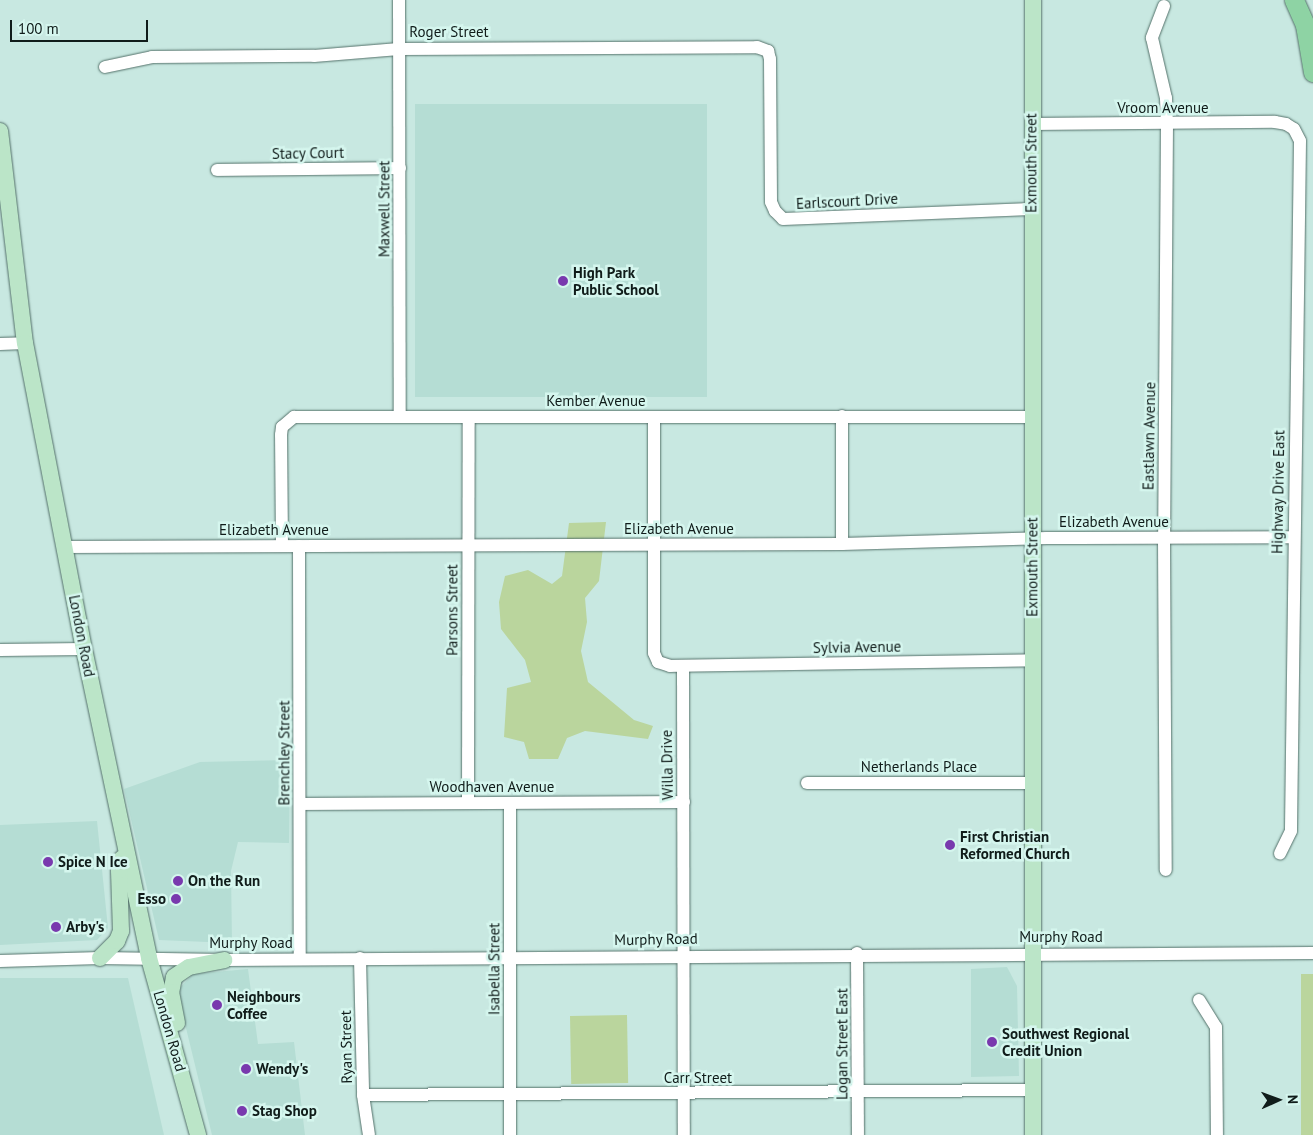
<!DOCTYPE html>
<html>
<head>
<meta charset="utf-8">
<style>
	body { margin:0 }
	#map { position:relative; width:1313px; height:1135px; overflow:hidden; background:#c8e8e1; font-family:"PT Sans",sans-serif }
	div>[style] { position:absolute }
	.built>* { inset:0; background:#b5ddd4; transform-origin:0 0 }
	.green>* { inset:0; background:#bad59d; transform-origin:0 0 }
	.roads { filter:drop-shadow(0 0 1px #54716a) drop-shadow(0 0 1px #54716a) }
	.minor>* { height:12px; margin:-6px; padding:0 6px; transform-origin:6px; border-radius:6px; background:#fff }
	.major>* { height:16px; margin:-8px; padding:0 8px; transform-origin:8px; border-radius:8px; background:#bbe5c8 }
	.highway>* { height:19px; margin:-9.5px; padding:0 9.5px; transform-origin:9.5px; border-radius:9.5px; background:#8ed3a4 }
	.dots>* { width:14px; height:14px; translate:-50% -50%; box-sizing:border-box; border:2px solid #d5f6ee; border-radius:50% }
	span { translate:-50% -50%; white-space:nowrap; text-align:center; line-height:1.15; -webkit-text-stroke:5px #d5f6ee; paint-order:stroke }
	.street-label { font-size:15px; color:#101c1a }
	.poi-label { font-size:15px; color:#101c1a; font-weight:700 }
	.left { translate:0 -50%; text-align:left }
	.right { translate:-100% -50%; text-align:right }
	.north { position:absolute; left:1253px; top:1075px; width:50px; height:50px; -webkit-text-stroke:4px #d5f6ee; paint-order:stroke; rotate:88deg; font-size:14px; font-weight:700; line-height:20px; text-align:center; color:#101c1a }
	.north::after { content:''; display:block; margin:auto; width:18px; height:22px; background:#101c1a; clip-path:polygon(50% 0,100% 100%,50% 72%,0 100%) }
	.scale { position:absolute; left:10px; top:20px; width:138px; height:22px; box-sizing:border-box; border:2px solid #101c1a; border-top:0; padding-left:6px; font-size:15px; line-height:18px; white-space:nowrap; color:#101c1a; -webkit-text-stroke:4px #d5f6ee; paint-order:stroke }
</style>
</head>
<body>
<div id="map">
	<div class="built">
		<div style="left:415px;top:104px;width:292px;height:293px"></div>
		<div style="clip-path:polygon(290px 760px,289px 843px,238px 842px,231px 871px,232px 943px,159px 940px,124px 789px,200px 762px)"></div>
		<div style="clip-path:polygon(97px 821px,108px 928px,97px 940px,0 945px,0 825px)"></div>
		<div style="clip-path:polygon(1007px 967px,1017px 986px,1019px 1076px,971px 1077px,971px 969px)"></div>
		<div style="clip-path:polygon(248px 969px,258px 1044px,294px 1042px,305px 1135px,212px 1135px,177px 991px,193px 974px)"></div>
		<div style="clip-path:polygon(0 978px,128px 978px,164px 1135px,0 1135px)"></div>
	</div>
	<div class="green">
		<div style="clip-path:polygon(606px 522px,599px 581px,585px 598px,587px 622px,581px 651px,588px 682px,634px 720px,653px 726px,648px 739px,585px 731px,567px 738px,558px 759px,529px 759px,524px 742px,504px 737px,507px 688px,531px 682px,525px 660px,501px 629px,499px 602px,505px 576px,528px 570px,552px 584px,562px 576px,569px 523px)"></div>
		<div style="left:1301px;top:974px;width:12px;height:161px"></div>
		<div style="left:627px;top:1015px;width:68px;height:57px;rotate:89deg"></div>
	</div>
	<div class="roads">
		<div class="minor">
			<div style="left:399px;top:0;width:417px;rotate:89.9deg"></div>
			<div style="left:1164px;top:6px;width:34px;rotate:111deg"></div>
			<div style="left:1152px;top:38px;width:62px;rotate:76.9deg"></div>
			<div style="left:1166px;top:98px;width:26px;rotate:88deg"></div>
			<div style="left:1167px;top:124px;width:415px;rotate:90.4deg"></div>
			<div style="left:1164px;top:539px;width:331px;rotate:89.7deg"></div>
			<div style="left:105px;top:67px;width:48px;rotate:-12deg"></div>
			<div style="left:152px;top:57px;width:162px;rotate:-0.4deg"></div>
			<div style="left:314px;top:56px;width:85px;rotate:-4.7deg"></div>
			<div style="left:399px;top:49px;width:358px;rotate:-0.3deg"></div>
			<div style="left:757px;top:47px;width:12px;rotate:20deg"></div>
			<div style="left:768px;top:51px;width:8px;rotate:76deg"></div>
			<div style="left:770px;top:59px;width:143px;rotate:89.6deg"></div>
			<div style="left:771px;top:202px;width:10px;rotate:66deg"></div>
			<div style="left:775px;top:211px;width:11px;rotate:45deg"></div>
			<div style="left:783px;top:219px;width:248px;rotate:-2.3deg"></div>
			<div style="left:1031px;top:124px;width:244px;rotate:-0.5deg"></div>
			<div style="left:1275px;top:122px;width:11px;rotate:10deg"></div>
			<div style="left:1286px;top:124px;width:9px;rotate:32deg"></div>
			<div style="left:1294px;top:129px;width:13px;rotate:63deg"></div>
			<div style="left:1300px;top:141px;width:690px;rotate:90.75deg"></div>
			<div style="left:1291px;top:831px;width:25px;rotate:116deg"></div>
			<div style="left:217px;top:170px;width:183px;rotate:-0.6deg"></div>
			<div style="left:0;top:344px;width:25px;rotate:-2deg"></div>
			<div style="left:654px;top:417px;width:236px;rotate:90deg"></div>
			<div style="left:654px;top:653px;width:10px;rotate:66deg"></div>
			<div style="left:658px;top:662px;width:13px;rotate:18deg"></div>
			<div style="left:670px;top:666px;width:362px;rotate:-0.9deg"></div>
			<div style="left:842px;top:544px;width:128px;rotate:-90deg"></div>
			<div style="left:282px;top:546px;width:111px;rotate:-90.5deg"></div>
			<div style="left:281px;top:435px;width:8px;rotate:-83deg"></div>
			<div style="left:282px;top:427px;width:16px;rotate:-40deg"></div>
			<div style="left:294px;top:417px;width:739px"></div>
			<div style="left:299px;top:546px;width:413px;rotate:89.9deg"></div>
			<div style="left:64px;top:547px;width:778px;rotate:-0.22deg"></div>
			<div style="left:842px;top:544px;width:205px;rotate:-1.7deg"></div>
			<div style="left:1047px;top:538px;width:247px;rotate:-0.2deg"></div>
			<div style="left:0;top:650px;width:84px;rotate:-0.7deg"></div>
			<div style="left:683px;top:666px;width:469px;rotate:89.9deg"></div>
			<div style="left:807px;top:783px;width:225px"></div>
			<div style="left:468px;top:803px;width:386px;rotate:-89.9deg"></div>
			<div style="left:301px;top:804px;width:383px;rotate:-0.3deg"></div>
			<div style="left:857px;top:953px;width:182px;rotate:89.7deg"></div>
			<div style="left:360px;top:958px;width:137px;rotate:88.7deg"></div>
			<div style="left:363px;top:1095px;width:40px;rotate:81.5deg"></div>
			<div style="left:0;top:961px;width:100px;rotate:-1.7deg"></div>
			<div style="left:100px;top:958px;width:124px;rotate:0.9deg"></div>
			<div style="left:224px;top:960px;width:1089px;rotate:-0.37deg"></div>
			<div style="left:1199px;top:1000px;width:32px;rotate:58deg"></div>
			<div style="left:1216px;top:1027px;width:108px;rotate:89.5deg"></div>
			<div style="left:363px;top:1095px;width:670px;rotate:-0.43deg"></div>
			<div style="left:510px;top:1135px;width:332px;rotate:-90deg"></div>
		</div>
		<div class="major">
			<div style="left:1033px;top:0;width:1135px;rotate:90deg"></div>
			<div style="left:0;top:131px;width:213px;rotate:83.3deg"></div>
			<div style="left:25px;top:343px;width:312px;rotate:79.1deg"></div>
			<div style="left:84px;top:649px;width:316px;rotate:78.1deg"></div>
			<div style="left:149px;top:958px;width:184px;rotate:74.5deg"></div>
			<div style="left:100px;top:958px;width:24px;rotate:-45deg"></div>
			<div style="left:117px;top:941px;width:11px;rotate:-68deg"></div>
			<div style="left:121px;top:931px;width:61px;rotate:-91.9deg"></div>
			<div style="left:119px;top:870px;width:12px;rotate:-76deg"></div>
			<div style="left:177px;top:1023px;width:31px;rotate:-101deg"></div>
			<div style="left:171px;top:993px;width:16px;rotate:-79deg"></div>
			<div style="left:174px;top:977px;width:18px;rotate:-34deg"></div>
			<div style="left:189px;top:967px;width:36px;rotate:-11deg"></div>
		</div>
		<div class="highway">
			<div style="left:1294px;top:0;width:27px;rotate:66deg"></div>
			<div style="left:1305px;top:25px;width:48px;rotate:80.3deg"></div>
		</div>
	</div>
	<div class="dots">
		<div style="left:563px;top:281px;background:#7939ae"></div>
		<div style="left:950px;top:845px;background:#7939ae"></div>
		<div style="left:48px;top:862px;background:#7939ae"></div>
		<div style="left:178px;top:881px;background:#7939ae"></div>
		<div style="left:176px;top:899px;background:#7939ae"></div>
		<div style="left:56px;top:927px;background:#7939ae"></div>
		<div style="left:217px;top:1005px;background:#7939ae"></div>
		<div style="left:992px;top:1042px;background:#7939ae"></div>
		<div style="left:246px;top:1069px;background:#7939ae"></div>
		<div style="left:242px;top:1111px;background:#7939ae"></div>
	</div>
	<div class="street-label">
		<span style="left:449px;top:32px">Roger Street</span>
		<span style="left:1163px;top:108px">Vroom Avenue</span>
		<span style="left:308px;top:153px;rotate:-1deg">Stacy Court</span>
		<span style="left:1031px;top:163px;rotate:-90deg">Exmouth Street</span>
		<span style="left:847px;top:201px;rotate:-3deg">Earlscourt Drive</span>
		<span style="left:384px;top:209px;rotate:-90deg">Maxwell Street</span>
		<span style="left:596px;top:401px">Kember Avenue</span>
		<span style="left:1149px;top:436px;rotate:-89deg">Eastlawn Avenue</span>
		<span style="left:1278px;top:492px;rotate:-89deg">Highway Drive East</span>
		<span style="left:1114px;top:522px">Elizabeth Avenue</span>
		<span style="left:679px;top:529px">Elizabeth Avenue</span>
		<span style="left:274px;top:530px">Elizabeth Avenue</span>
		<span style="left:1032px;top:567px;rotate:-90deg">Exmouth Street</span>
		<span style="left:452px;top:610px;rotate:-90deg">Parsons Street</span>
		<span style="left:82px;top:636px;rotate:79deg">London Road</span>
		<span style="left:857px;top:647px;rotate:-1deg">Sylvia Avenue</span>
		<span style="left:284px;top:753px;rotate:-90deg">Brenchley Street</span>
		<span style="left:667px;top:765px;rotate:-91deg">Willa Drive</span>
		<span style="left:919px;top:767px">Netherlands Place</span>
		<span style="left:492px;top:787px">Woodhaven Avenue</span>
		<span style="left:1061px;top:937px">Murphy Road</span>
		<span style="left:656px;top:939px;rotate:-1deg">Murphy Road</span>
		<span style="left:251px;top:943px">Murphy Road</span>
		<span style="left:494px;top:969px;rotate:-90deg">Isabella Street</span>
		<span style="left:170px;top:1031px;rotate:74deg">London Road</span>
		<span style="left:842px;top:1044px;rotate:-90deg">Logan Street East</span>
		<span style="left:346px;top:1047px;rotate:-91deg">Ryan Street</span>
		<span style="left:698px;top:1078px">Carr Street</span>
	</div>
	<div class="poi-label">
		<span class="left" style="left:573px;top:281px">High Park<br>Public School</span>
		<span class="left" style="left:960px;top:845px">First Christian<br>Reformed Church</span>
		<span class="left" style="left:58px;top:862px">Spice N Ice</span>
		<span class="left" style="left:188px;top:881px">On the Run</span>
		<span class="right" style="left:166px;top:899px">Esso</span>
		<span class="left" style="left:66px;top:927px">Arby's</span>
		<span class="left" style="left:227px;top:1005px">Neighbours<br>Coffee</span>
		<span class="left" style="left:1002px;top:1042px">Southwest Regional<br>Credit Union</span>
		<span class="left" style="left:256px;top:1069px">Wendy's</span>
		<span class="left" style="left:252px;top:1111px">Stag Shop</span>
	</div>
	<div class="north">N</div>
	<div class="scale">100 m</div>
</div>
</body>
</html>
